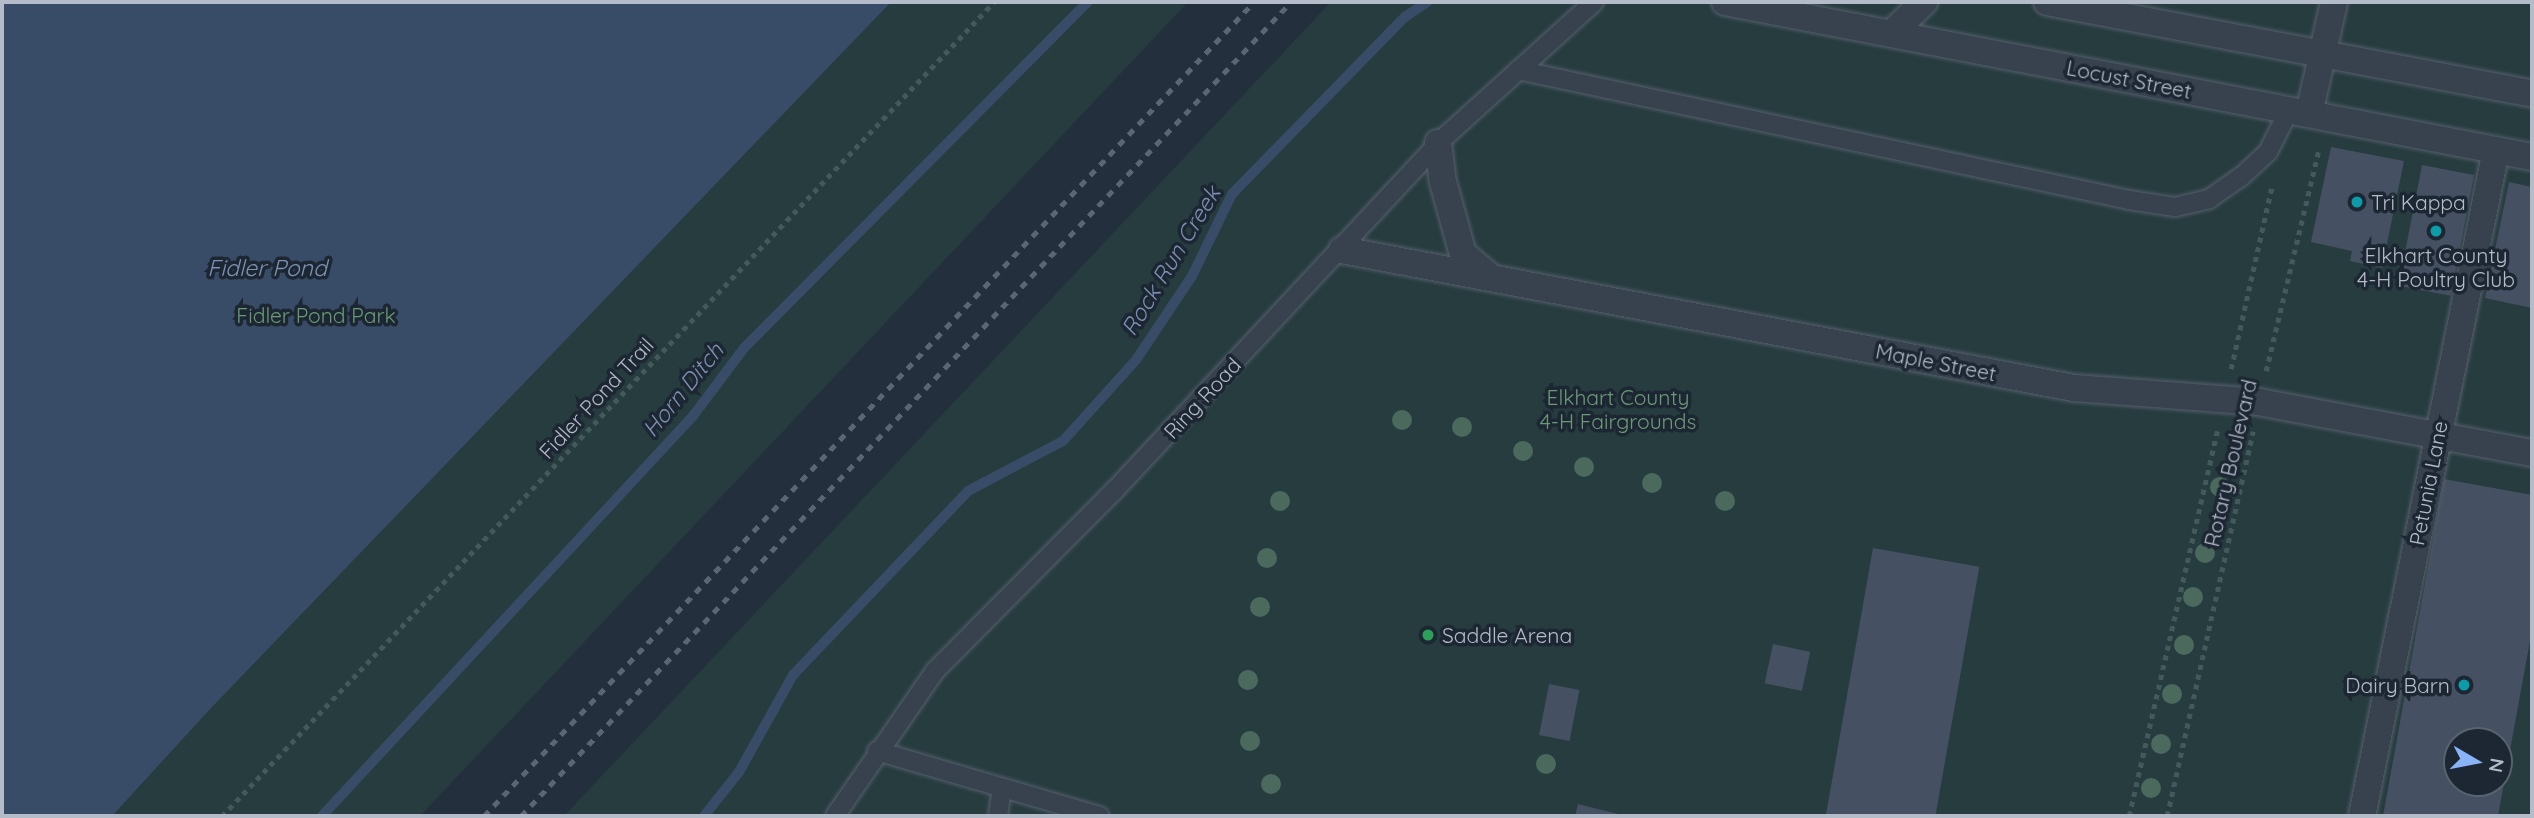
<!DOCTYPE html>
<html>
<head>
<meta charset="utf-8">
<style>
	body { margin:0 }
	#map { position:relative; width:2534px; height:818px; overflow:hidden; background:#242f3e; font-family:Quicksand,sans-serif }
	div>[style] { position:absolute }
	.green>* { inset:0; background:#263c3f }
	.water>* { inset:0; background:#394c67 }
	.stream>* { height:10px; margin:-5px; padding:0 5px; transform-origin:5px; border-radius:5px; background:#394c67 }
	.building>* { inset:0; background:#455162; transform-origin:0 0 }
	.path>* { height:4.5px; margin-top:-2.25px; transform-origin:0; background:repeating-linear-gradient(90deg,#44595c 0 5px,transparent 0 10px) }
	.roads { filter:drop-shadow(0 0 2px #565f6c) drop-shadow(0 0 2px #565f6c) }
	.service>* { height:18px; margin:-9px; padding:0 9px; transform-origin:9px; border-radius:9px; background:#38414e }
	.pedestrian>* { height:26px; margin:-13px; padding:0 13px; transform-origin:13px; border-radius:13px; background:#38414e }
	.rail>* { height:5px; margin-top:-2.5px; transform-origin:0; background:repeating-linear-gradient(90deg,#5a6575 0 7px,transparent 0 14px) }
	.trees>* { width:20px; height:20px; margin:-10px; border-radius:50%; background:#4b6a5d }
	.dots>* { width:19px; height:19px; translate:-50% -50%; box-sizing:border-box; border:4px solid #1d2633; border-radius:50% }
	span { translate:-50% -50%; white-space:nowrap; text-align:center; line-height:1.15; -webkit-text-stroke:7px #1d2633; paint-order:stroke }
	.street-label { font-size:21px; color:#b4bcc9 }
	.poi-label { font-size:21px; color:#b4bcc9 }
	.left { translate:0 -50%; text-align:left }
	.right { translate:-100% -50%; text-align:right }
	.park-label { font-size:21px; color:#6b9a76 }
	.water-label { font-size:23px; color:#7c92b1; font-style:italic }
	.frame { position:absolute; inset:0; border:4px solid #b4bcc9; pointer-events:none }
	.north { position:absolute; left:2443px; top:727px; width:70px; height:70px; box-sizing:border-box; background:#1d2633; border:2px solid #59626f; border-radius:50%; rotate:100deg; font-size:19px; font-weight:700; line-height:28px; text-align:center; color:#b4bcc9 }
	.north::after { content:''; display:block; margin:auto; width:24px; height:32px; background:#8ab4f8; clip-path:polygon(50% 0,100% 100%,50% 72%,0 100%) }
</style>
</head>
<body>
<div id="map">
	<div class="green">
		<div style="clip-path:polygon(2px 2px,1188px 2px,420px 816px,2px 816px)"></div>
		<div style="clip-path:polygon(evenodd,1331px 2px,2532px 2px,2532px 816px,564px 816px,1331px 2px,2457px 741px,2499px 741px,2499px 783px,2457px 783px,2457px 741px)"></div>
	</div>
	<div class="water">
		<div style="clip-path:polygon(2px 2px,891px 2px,211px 708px,112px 816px,2px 816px)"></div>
	</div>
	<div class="stream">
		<div style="left:322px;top:816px;width:546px;rotate:-47.15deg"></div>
		<div style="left:693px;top:416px;width:85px;rotate:-53.1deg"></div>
		<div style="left:744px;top:348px;width:487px;rotate:-45.2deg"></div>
		<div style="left:704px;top:816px;width:56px;rotate:-51.5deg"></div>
		<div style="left:739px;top:772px;width:111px;rotate:-60.9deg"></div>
		<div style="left:793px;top:675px;width:254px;rotate:-46.4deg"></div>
		<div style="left:968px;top:491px;width:107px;rotate:-27.8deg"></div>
		<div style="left:1063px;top:441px;width:109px;rotate:-48deg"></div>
		<div style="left:1136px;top:360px;width:101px;rotate:-56.3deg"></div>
		<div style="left:1192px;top:276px;width:91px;rotate:-64deg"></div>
		<div style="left:1232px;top:194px;width:248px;rotate:-45.7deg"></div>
		<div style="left:1405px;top:17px;width:27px;rotate:-34deg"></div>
	</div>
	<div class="building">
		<div style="clip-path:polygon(2331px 147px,2404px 161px,2382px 268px,2350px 261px,2352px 251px,2311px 242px)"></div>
		<div style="left:2422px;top:165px;width:53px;height:123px;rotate:11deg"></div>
		<div style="clip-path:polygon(2509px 182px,2532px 187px,2532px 308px,2485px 298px)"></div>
		<div style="clip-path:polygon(evenodd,2444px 479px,2532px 495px,2532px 630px,2498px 816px,2383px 816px,2444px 479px,2457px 741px,2499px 741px,2499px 783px,2457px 783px,2457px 741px)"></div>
		<div style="left:1873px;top:548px;width:108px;height:273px;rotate:10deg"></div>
		<div style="left:1773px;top:644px;width:38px;height:40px;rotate:12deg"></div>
		<div style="left:1549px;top:684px;width:31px;height:52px;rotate:11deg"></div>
		<div style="clip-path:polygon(1578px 804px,1622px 815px,1622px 816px,1575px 816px)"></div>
	</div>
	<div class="path">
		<div style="left:2231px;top:369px;width:188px;rotate:-77.4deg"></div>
		<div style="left:2266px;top:371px;width:229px;rotate:-76.6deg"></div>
		<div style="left:222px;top:816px;width:1122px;rotate:-46.52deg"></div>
		<div style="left:2129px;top:816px;width:398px;rotate:-77.1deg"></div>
		<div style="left:2167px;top:816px;width:394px;rotate:-77.4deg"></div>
	</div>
	<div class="roads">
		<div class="service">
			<div style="left:1518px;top:70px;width:625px;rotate:12.01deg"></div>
			<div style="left:2129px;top:200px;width:47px;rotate:8.7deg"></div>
			<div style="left:2175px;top:207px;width:35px;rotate:-13deg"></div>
			<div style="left:2209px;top:199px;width:39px;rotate:-35deg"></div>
			<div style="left:2241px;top:177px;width:37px;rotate:-43deg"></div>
			<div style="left:2268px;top:152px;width:47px;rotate:-63.4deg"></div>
			<div style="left:877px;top:751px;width:232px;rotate:16.3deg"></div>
			<div style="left:835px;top:816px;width:176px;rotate:-55.4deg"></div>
			<div style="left:935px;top:671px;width:254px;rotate:-45.2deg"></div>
			<div style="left:1114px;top:491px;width:475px;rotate:-47deg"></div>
			<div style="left:1438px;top:143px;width:210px;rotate:-42.1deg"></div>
			<div style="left:998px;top:816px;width:28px;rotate:-82deg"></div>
		</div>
		<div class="pedestrian">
			<div style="left:1725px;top:2px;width:822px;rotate:10.87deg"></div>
			<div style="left:2047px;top:2px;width:494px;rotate:10.7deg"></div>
			<div style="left:1892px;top:33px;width:45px;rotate:-44.1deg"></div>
			<div style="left:2309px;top:114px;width:115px;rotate:-77.4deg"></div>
			<div style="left:1438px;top:143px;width:39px;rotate:83deg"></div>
			<div style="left:1443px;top:182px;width:75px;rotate:74.5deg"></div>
			<div style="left:1463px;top:254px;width:35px;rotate:40deg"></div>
			<div style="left:1342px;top:250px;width:745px;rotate:10.68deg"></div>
			<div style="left:2074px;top:388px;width:186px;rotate:4.3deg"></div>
			<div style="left:2259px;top:402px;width:278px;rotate:10.6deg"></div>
			<div style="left:2362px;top:816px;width:679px;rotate:-78.62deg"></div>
		</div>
	</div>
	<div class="rail">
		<div style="left:484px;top:816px;width:1120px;rotate:-46.59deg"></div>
		<div style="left:521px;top:816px;width:1120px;rotate:-46.59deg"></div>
	</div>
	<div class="trees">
		<div style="left:1402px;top:420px"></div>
		<div style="left:1462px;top:427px"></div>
		<div style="left:1523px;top:451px"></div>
		<div style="left:1584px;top:467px"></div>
		<div style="left:1652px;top:483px"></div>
		<div style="left:2220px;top:487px"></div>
		<div style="left:1280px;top:501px"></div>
		<div style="left:1725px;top:501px"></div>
		<div style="left:2205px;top:553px"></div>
		<div style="left:1267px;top:558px"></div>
		<div style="left:2193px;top:597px"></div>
		<div style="left:1260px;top:607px"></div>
		<div style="left:2184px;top:645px"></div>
		<div style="left:1248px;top:680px"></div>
		<div style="left:2172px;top:694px"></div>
		<div style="left:1250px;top:741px"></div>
		<div style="left:2161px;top:744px"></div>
		<div style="left:1546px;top:764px"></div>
		<div style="left:1271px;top:784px"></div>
		<div style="left:2151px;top:788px"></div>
	</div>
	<div class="dots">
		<div style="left:2357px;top:202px;background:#0f9aa8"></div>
		<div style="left:2436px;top:231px;background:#0f9aa8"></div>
		<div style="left:1428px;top:635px;background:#2e9e5b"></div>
		<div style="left:2464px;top:685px;background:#0f9aa8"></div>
	</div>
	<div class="street-label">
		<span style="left:2129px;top:79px;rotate:11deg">Locust Street</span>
		<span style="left:1936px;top:362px;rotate:11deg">Maple Street</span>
		<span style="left:596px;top:398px;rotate:-47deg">Fidler Pond Trail</span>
		<span style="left:1202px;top:398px;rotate:-47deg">Ring Road</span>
		<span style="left:2230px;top:463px;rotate:-77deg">Rotary Boulevard</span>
		<span style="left:2428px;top:483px;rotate:-79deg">Petunia Lane</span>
	</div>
	<div class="poi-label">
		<span class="left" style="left:2371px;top:202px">Tri Kappa</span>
		<span style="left:2436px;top:267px">Elkhart County<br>4-H Poultry Club</span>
		<span class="left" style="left:1442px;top:635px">Saddle Arena</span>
		<span class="right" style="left:2450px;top:685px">Dairy Barn</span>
	</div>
	<div class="park-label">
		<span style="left:316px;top:315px">Fidler Pond Park</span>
		<span style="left:1618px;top:409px">Elkhart County<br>4-H Fairgrounds</span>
	</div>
	<div class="water-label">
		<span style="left:1171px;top:261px;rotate:-59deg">Rock Run Creek</span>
		<span style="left:267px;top:268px">Fidler Pond</span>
		<span style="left:683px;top:390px;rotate:-51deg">Horn Ditch</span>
	</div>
	<div class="frame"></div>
	<div class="north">N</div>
</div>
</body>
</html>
